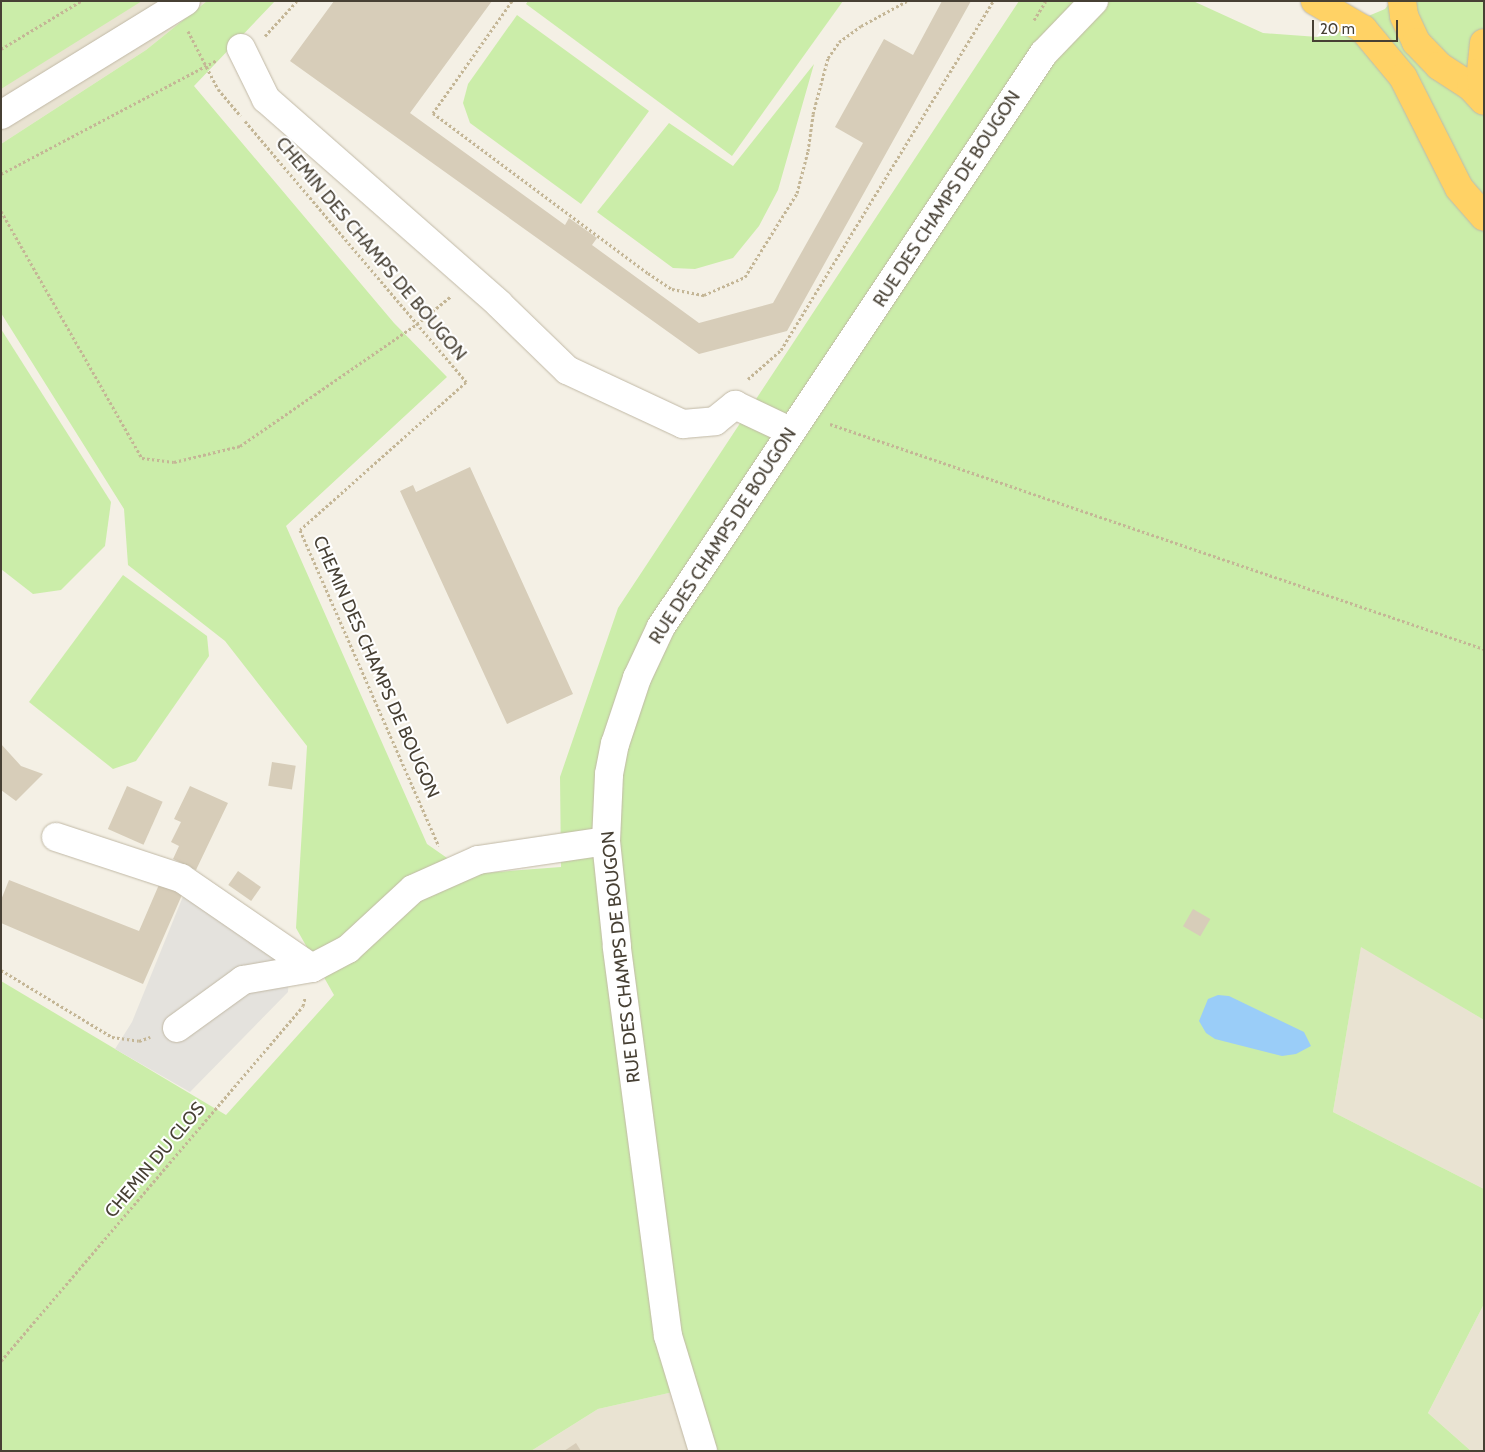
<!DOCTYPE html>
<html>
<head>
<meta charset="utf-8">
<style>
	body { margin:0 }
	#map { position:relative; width:1485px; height:1452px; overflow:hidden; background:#f4f0e5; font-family:Cabin,sans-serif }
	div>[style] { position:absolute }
	.residential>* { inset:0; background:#e9e3d2 }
	.green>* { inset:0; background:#cbeda9 }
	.parking>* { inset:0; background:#e4e2dd }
	.water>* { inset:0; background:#9acdf8 }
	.building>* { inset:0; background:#d7cdb9; transform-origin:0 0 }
	.path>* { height:3px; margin-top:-1.5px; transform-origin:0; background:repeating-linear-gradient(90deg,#c4b696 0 2.5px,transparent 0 5px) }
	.roads { filter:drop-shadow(0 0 1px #c1b9a6) drop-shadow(0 0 1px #c1b9a6) }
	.minor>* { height:28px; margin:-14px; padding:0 14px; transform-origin:14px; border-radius:14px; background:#fff }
	.highway>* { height:28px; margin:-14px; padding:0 14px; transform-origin:14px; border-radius:14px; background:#ffd265 }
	span { translate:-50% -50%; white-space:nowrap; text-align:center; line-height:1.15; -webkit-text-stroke:4px #fff; paint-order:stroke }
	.street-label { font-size:18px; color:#474034 }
	.frame { position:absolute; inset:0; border:2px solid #474034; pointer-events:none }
	.scale { position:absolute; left:1312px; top:20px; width:86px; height:22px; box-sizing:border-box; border:2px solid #474034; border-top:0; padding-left:6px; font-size:15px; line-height:18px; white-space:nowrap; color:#474034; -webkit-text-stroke:4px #fff; paint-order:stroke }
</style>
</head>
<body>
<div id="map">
	<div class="residential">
		<div style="clip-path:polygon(1px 1px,207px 1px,146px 50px,1px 144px)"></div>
		<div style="clip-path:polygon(1361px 946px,1484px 1020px,1484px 1189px,1333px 1112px)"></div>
		<div style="clip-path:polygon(1484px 1304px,1484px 1451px,1471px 1451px,1428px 1413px)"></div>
		<div style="clip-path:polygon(691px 1388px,716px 1451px,531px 1451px,598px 1409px)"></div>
	</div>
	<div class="green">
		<div style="clip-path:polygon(1px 1px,142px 1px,1px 89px)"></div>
		<div style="clip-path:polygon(207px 1px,275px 1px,194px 86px,394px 323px,447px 377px,286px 526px,427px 844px,470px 874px,561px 867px,560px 777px,618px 608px,1019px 1px,1193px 1px,1263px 33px,1318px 37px,1385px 9px,1391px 1px,1484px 1px,1484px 1020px,1361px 947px,1333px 1112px,1484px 1189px,1484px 1304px,1428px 1413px,1471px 1451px,716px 1451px,691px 1388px,598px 1409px,531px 1451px,1px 1451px,1px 981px,226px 1115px,334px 995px,296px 928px,307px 746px,225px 641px,128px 565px,124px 509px,1px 313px,1px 144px,146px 50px)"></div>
		<div style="clip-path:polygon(528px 1px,843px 1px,732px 156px,526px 4px)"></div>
		<div style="clip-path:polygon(517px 15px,649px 111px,581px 204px,470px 123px,463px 103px,468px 84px)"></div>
		<div style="clip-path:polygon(814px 64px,778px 190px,759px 226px,733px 258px,695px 269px,673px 268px,597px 212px,669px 123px,733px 166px)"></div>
		<div style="clip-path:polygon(1px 329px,111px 502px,105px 546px,61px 590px,33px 594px,1px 569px)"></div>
		<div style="clip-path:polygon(123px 575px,207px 636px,209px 656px,136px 761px,113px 769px,29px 702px)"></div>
	</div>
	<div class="parking">
		<div style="clip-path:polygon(184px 894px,290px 961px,288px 992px,190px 1092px,115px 1049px,132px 1022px)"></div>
	</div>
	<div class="water">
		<div style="clip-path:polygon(1218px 995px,1229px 996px,1304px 1032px,1311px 1046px,1296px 1054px,1282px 1056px,1215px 1039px,1206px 1033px,1199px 1021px,1208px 999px)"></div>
	</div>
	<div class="building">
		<div style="clip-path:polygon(334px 1px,492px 1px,410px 113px,565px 225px,569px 218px,597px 238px,592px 245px,699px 323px,773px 303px,863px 143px,835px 127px,884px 39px,913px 55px,942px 1px,971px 1px,787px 331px,699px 354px,290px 61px)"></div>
		<div style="clip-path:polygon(470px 467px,573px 694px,507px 724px,400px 491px,413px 485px,416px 492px)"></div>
		<div style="clip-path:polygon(1px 744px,21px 766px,43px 774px,16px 801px,1px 790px)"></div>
		<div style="left:272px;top:762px;width:24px;height:24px;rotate:9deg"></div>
		<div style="left:127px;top:786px;width:39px;height:47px;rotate:24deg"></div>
		<div style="clip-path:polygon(190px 786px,228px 803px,196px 870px,173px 859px,179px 846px,171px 842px,181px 822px,174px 819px)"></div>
		<div style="left:238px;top:871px;width:28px;height:17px;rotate:35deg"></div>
		<div style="clip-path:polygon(9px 880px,139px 931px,161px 880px,185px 888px,143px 984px,1px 923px,1px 900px)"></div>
		<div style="left:1193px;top:909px;width:20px;height:20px;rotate:30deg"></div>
		<div style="clip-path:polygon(576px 1443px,581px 1451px,564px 1451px)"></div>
	</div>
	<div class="path">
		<div style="left:512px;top:1px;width:137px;rotate:125.2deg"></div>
		<div style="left:433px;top:113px;width:268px;rotate:36.7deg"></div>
		<div style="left:648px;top:273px;width:29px;rotate:34deg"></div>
		<div style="left:672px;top:289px;width:33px;rotate:11deg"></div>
		<div style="left:704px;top:295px;width:45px;rotate:-23.7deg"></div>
		<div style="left:745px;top:277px;width:99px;rotate:-58.2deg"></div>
		<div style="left:797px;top:193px;width:43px;rotate:-75.3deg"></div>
		<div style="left:808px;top:151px;width:37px;rotate:-82deg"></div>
		<div style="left:813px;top:114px;width:58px;rotate:-75deg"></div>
		<div style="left:828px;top:58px;width:19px;rotate:-55deg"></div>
		<div style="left:839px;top:42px;width:27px;rotate:-36deg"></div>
		<div style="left:861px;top:26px;width:52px;rotate:-28.5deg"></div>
		<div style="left:1034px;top:20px;width:22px;rotate:-58deg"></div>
		<div style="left:188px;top:31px;width:65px;rotate:62.7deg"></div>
		<div style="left:218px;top:89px;width:35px;rotate:50deg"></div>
		<div style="left:265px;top:36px;width:47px;rotate:-47.6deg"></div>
		<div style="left:1px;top:49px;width:93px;rotate:-31deg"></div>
		<div style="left:245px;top:121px;width:342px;rotate:49.7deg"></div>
		<div style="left:466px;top:382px;width:222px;rotate:138.3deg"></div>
		<div style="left:300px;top:530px;width:345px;rotate:66.3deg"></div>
		<div style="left:1px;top:174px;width:244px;rotate:-27.8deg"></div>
		<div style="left:1px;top:211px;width:284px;rotate:60.3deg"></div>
		<div style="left:142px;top:458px;width:32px;rotate:7deg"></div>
		<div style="left:174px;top:462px;width:68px;rotate:-13.6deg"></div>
		<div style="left:240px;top:446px;width:215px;rotate:-34.6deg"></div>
		<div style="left:417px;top:324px;width:43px;rotate:-39.3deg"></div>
		<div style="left:748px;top:379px;width:44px;rotate:-41.3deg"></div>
		<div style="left:781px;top:350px;width:408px;rotate:-58.7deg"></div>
		<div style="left:830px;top:424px;width:692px;rotate:18.99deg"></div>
		<div style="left:1px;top:970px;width:130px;rotate:31.1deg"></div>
		<div style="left:112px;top:1037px;width:27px;rotate:8deg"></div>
		<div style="left:139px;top:1041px;width:12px;rotate:-20deg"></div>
		<div style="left:1px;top:1361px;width:466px;rotate:-49.6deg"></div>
		<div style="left:303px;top:1006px;width:8px;rotate:-76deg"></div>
	</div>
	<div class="roads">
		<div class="minor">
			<div style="left:241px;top:48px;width:57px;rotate:63.9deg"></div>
			<div style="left:266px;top:99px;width:310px;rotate:41.3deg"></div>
			<div style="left:499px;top:304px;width:95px;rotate:44.1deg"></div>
			<div style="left:567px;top:370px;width:128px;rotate:25deg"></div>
			<div style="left:683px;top:424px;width:32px;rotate:-5deg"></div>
			<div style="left:715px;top:421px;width:26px;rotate:-39deg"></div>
			<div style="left:735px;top:405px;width:61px;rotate:25.3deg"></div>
			<div style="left:1px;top:115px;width:217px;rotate:-31.6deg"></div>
			<div style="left:56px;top:837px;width:132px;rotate:18.2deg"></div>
			<div style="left:181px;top:878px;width:159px;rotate:34.5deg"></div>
			<div style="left:177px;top:1028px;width:82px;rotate:-36deg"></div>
			<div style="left:243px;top:980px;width:70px;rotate:-9.9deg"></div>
			<div style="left:312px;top:968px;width:41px;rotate:-27.8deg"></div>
			<div style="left:348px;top:949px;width:88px;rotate:-42.7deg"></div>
			<div style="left:413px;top:889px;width:71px;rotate:-24deg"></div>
			<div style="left:478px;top:860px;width:129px;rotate:-8.4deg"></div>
			<div style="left:703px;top:1451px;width:120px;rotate:-106.9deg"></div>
			<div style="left:668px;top:1336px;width:393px;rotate:-97.5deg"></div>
			<div style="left:617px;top:946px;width:106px;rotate:-96deg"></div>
			<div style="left:606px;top:841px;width:67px;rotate:-87.4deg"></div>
			<div style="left:609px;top:774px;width:31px;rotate:-79deg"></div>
			<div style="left:615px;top:744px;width:70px;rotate:-71.6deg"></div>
			<div style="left:637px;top:678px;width:56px;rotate:-64.8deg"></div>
			<div style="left:661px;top:627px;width:690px;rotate:-56.29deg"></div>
			<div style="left:1044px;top:53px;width:72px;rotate:-46.1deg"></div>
		</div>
		<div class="highway">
			<div style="left:1315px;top:1px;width:56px;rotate:30.3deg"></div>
			<div style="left:1363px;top:29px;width:62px;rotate:50.2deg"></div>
			<div style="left:1403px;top:77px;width:124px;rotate:63.2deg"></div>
			<div style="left:1459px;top:188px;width:38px;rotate:49deg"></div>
			<div style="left:1402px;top:1px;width:15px;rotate:82deg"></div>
			<div style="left:1404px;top:16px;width:29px;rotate:65deg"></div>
			<div style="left:1416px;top:42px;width:33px;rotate:46deg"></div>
			<div style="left:1439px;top:66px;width:38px;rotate:33deg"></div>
			<div style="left:1471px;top:87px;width:18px;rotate:47deg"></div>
			<div style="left:1484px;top:43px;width:29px;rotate:96deg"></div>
			<div style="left:1481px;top:72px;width:29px;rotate:84deg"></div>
		</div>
	</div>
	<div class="street-label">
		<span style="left:947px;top:199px;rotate:-57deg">RUE DES CHAMPS DE BOUGON</span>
		<span style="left:371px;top:249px;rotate:50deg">CHEMIN DES CHAMPS DE BOUGON</span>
		<span style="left:723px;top:536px;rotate:-57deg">RUE DES CHAMPS DE BOUGON</span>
		<span style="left:376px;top:667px;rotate:66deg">CHEMIN DES CHAMPS DE BOUGON</span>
		<span style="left:621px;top:957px;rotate:-96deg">RUE DES CHAMPS DE BOUGON</span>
		<span style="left:155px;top:1160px;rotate:-50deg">CHEMIN DU CLOS</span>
	</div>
	<div class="frame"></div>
	<div class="scale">20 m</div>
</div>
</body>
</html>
